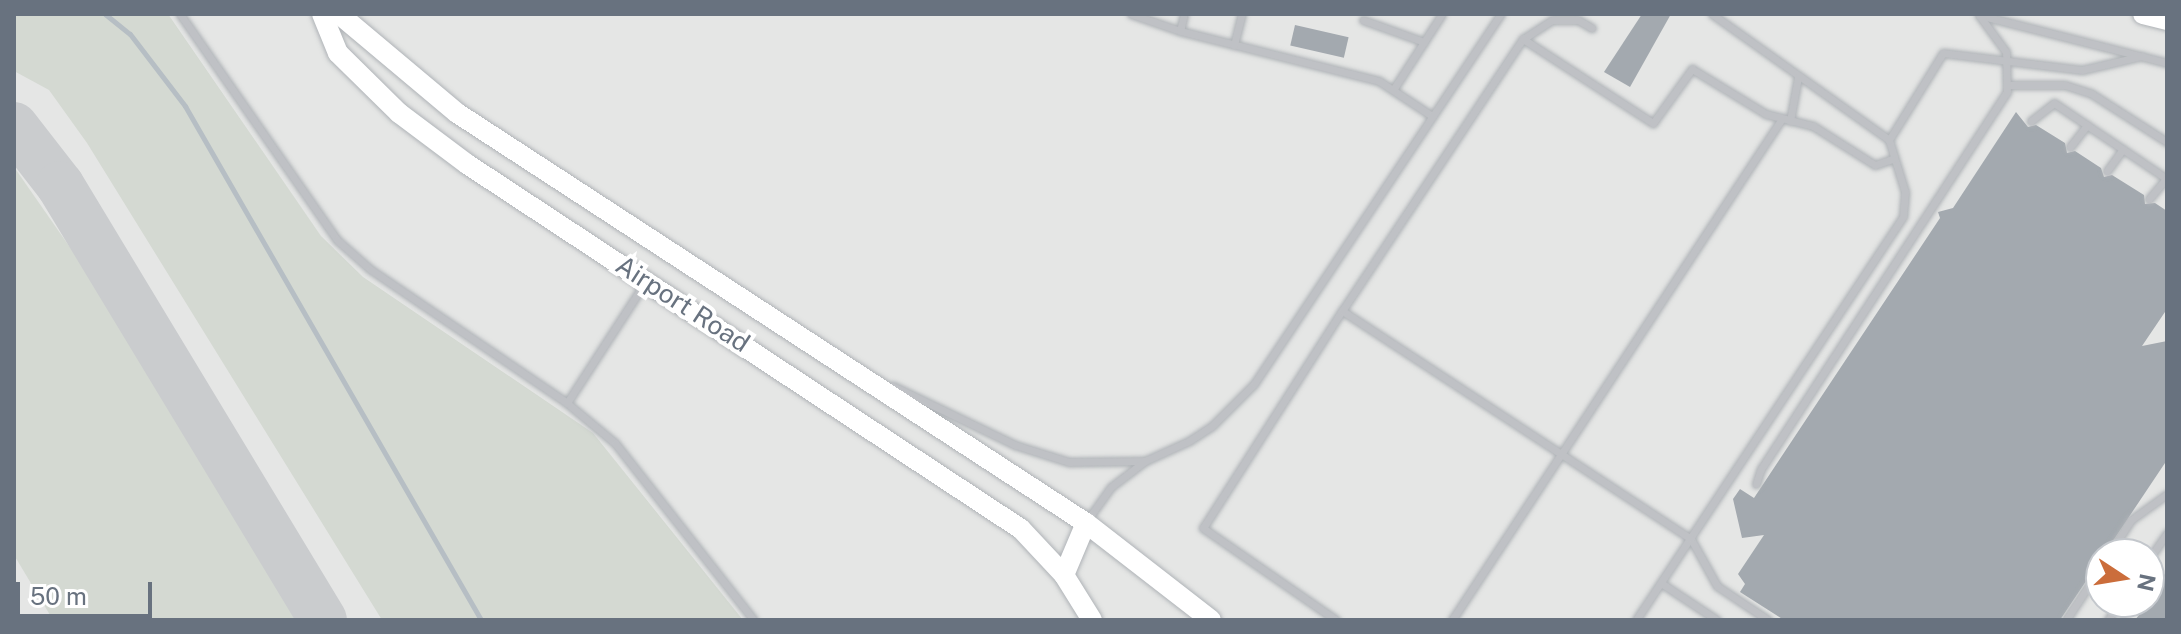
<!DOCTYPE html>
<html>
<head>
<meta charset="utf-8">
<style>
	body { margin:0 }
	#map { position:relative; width:2181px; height:634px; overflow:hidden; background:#f4f5f2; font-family:"Public Sans",sans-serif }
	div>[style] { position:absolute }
	.built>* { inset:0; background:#e5e6e5 }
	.green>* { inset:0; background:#d4d9d2 }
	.stream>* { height:5px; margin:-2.5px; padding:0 2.5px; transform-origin:2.5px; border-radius:2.5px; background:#b6bec4 }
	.taxiway>* { height:48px; margin:-24px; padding:0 24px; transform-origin:24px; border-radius:24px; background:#caccce }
	.building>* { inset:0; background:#a3a9af; transform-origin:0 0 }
	.roads { filter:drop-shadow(0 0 2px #afb3b7) drop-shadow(0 0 2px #afb3b7) }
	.lane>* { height:7px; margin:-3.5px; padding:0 3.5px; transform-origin:3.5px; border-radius:3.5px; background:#bfc1c5 }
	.secondary>* { height:20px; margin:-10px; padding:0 10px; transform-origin:10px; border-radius:10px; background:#fff }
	span { translate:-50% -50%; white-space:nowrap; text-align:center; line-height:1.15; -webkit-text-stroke:8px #fff; paint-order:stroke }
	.street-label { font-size:26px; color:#68727f }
	.frame { position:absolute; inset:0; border:16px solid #68727f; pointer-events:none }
	.north { position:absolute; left:2085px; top:538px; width:80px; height:80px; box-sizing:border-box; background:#fff; border:2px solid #c3c7cc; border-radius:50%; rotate:102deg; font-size:22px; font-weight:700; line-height:32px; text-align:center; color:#68727f }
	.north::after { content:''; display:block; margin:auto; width:28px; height:36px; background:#cb6d3b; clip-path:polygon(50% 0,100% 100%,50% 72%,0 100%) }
	.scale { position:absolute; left:16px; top:582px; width:136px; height:36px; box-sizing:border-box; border:4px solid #68727f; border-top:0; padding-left:10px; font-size:24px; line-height:28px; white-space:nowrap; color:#68727f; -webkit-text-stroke:6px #fff; paint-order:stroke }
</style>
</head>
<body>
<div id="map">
	<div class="built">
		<div style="clip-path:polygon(evenodd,14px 14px,2167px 14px,2167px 620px,14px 620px,14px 14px,2101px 554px,2149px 554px,2149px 602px,2101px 602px,2101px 554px)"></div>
	</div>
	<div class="green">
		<div style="clip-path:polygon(14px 14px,168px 14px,321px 236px,363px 277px,593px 433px,743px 620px,382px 620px,87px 143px,49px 90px,14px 71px)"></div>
		<div style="clip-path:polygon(14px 167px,138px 345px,307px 620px,53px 620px,14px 555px)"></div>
	</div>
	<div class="stream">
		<div style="left:105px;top:14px;width:32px;rotate:39deg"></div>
		<div style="left:130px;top:34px;width:91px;rotate:52.6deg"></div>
		<div style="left:185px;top:106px;width:593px;rotate:60.06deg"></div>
	</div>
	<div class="taxiway">
		<div style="left:14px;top:126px;width:75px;rotate:52.1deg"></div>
		<div style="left:60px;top:185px;width:508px;rotate:58.84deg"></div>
	</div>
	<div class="building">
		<div style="clip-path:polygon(1642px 14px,1671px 14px,1630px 87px,1604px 72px)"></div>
		<div style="left:1295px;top:25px;width:55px;height:21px;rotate:13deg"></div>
		<div style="clip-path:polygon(2016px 112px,2028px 127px,2036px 125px,2065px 143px,2067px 153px,2075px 151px,2101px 168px,2104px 177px,2112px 175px,2144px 195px,2145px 204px,2155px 203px,2167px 211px,2167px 309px,2142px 346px,2167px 341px,2167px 460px,2060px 620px,1784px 620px,1740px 592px,1745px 584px,1738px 574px,1764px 535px,1742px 538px,1733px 499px,1740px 489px,1754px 498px,1940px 218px,1938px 212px,1953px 208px)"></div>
		<div style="clip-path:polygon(2167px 570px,2167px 620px,2135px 620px,2149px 602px)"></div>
	</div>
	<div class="roads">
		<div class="lane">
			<div style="left:180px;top:14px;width:275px;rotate:55.2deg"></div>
			<div style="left:337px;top:240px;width:44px;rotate:41.3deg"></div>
			<div style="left:370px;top:269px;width:238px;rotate:34.2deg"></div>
			<div style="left:567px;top:403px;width:62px;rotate:39.8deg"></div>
			<div style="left:615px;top:443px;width:225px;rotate:51.9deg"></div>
			<div style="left:1131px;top:14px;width:52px;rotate:19.1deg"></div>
			<div style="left:1184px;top:14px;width:17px;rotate:103deg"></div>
			<div style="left:1180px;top:31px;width:205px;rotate:14.1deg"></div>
			<div style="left:1379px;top:81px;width:64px;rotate:33.4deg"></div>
			<div style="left:1712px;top:14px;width:217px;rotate:35.4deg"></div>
			<div style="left:1979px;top:15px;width:194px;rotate:14.3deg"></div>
			<div style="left:1363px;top:20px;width:65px;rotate:19.8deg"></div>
			<div style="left:1523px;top:39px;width:35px;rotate:-33deg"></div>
			<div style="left:1552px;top:20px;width:26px"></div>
			<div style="left:1578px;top:20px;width:16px;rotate:30deg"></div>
			<div style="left:1234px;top:45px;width:32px;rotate:-76deg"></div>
			<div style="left:2010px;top:85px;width:55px"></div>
			<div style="left:2065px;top:85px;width:28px;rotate:18deg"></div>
			<div style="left:2092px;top:94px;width:89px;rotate:32.6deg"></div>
			<div style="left:1393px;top:90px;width:90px;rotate:-57.2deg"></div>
			<div style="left:1790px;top:121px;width:45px;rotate:-79.7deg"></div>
			<div style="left:2031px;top:121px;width:29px;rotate:-38deg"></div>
			<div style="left:2054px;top:103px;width:136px;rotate:33.9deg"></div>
			<div style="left:2070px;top:147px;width:28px;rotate:-52deg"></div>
			<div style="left:2107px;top:171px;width:27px;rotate:-54deg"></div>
			<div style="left:2149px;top:199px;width:26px;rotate:-50deg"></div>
			<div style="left:893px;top:386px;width:136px;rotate:25.8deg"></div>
			<div style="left:1015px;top:445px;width:57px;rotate:17.5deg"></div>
			<div style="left:1069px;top:462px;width:76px;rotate:-0.8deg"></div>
			<div style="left:1145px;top:461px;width:48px;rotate:-24.4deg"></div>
			<div style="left:1189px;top:441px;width:27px;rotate:-33deg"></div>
			<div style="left:1212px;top:426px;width:59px;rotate:-45deg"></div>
			<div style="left:1254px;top:384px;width:445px;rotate:-56.3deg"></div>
			<div style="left:567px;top:403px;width:142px;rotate:-57.1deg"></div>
			<div style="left:1756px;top:484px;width:16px;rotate:-72deg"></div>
			<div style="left:1761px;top:469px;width:450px;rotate:-56.9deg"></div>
			<div style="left:2007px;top:92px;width:40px;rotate:-91.4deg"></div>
			<div style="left:2006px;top:52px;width:46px;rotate:-126.1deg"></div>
			<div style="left:1086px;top:522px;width:43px;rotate:-54.5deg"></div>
			<div style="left:1111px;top:487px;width:43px;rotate:-37.4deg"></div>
			<div style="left:2109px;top:554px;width:40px;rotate:-57.1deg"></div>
			<div style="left:2131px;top:520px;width:44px;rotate:-35.8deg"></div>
			<div style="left:2149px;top:559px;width:32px;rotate:-55deg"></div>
			<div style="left:1661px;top:583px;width:67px;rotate:33.5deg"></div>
			<div style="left:1336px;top:620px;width:162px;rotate:-145.3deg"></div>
			<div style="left:1203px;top:528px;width:258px;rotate:-57.4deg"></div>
			<div style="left:1452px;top:620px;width:599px;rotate:-56.66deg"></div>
			<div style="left:1636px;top:620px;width:484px;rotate:-56.5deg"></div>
			<div style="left:1903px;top:216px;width:24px;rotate:-85deg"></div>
			<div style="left:1905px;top:192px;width:54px;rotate:-107.1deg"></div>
			<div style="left:1889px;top:140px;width:102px;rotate:-58.2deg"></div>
			<div style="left:1943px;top:53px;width:140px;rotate:7deg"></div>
			<div style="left:2082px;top:70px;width:62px;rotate:-13.1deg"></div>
			<div style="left:1768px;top:620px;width:61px;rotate:-146.3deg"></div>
			<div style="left:1717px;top:586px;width:54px;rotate:-119deg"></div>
			<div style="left:1691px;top:539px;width:417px;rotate:-146.8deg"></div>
			<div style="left:1342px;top:311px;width:327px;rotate:-56.4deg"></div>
			<div style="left:1523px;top:39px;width:155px;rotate:32.9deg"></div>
			<div style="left:1653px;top:123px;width:67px;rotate:-54.2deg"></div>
			<div style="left:1692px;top:69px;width:87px;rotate:31.3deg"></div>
			<div style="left:1766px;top:114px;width:49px;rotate:14.3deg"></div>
			<div style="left:1813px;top:126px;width:73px;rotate:32.2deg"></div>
			<div style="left:1875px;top:165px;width:18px;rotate:-19deg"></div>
			<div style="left:2066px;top:620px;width:64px;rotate:-56.6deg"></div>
			<div style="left:2108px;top:620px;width:22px;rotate:-56deg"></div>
		</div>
		<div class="secondary">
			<div style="left:322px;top:14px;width:42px;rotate:67.7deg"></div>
			<div style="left:338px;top:53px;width:86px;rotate:44.5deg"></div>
			<div style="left:399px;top:113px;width:85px;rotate:36.9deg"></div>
			<div style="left:467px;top:164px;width:663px;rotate:33.38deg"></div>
			<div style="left:1021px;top:529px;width:63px;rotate:46.9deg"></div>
			<div style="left:1064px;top:575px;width:53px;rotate:58.1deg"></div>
			<div style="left:339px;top:14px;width:154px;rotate:40deg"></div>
			<div style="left:457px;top:113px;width:751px;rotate:33.1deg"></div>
			<div style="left:1086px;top:523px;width:158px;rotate:37.8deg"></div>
			<div style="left:2143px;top:14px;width:25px;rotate:14deg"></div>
			<div style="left:1064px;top:575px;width:56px;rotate:-67.1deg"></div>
		</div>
	</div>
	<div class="street-label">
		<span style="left:683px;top:304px;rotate:33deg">Airport Road</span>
	</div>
	<div class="frame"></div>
	<div class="north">N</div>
	<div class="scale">50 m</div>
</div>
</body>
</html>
